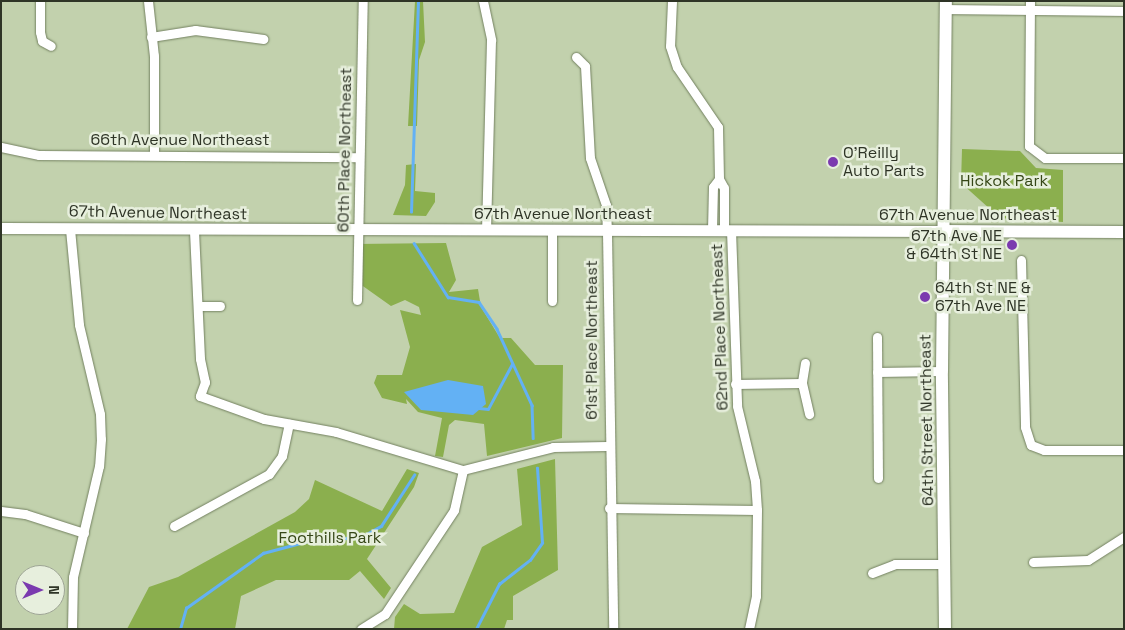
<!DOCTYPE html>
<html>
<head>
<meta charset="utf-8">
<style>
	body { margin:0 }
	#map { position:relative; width:1125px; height:630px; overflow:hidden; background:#c2d1ad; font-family:"Space Grotesk",sans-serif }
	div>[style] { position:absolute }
	.green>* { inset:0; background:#8baf4e }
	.water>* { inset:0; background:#63b1f4 }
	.stream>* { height:2.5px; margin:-1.25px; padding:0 1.25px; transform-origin:1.25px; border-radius:1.25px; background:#63b1f4 }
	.roads { filter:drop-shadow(0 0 1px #738160) drop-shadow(0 0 1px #738160) }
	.minor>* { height:9px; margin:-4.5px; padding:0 4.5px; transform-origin:4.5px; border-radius:4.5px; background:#fff }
	.tertiary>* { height:11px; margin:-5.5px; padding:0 5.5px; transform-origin:5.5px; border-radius:5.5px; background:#fff }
	.secondary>* { height:12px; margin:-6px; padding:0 6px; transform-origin:6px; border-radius:6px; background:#fff }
	.dots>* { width:14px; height:14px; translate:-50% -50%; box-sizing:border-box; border:2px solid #e7efdd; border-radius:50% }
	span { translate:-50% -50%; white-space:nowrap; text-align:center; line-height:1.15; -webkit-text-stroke:5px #e7efdd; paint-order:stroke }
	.street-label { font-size:16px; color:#2e3426 }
	.poi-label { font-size:16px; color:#2e3426 }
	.left { translate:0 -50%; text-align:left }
	.right { translate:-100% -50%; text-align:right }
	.park-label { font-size:16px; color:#364717 }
	.frame { position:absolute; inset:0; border:2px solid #2e3426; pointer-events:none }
	.north { position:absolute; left:15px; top:565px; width:50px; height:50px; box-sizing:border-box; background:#e7efdd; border:1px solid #9da494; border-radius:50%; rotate:90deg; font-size:14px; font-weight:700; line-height:20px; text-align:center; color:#2e3426 }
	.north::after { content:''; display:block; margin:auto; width:18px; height:22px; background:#7b3aaf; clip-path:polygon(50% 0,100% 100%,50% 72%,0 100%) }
</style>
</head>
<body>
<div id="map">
	<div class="green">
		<div style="clip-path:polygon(415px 1px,423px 1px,425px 42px,419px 60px,417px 126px,408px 126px)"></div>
		<div style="clip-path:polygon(962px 149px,1020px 151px,1036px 168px,1063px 170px,1063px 222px,1000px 218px,961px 183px)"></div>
		<div style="clip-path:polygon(416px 164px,415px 191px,435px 193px,435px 202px,426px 216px,393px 215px,405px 185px,406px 165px)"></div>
		<div style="clip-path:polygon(446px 243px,456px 280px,449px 292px,478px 289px,481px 307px,500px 338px,511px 338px,535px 365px,563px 365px,562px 438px,487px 456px,484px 424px,455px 420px,449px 425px,443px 457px,435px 456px,442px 418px,418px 412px,406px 399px,407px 404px,382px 398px,374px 383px,377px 375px,402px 375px,410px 347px,400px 310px,421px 315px,419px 307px,405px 300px,391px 306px,360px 284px,355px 244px)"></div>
		<div style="clip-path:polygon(555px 459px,558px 570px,513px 596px,513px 620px,507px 620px,504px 629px,394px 629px,395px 617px,404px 604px,420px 614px,454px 613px,482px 547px,522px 525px,517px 469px)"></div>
		<div style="clip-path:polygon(407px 469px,419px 473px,414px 487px,367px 559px,391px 588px,384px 599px,360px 571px,349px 580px,276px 580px,241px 596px,235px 629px,127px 629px,149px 587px,178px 577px,295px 512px,309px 499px,315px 480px,382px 511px)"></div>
	</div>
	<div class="water">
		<div style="clip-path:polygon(448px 380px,483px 386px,486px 404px,473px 415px,421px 410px,404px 392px)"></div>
	</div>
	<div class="stream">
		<div style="left:411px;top:212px;width:211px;rotate:-88.1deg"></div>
		<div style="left:414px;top:243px;width:64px;rotate:57.8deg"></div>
		<div style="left:448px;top:297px;width:31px;rotate:9deg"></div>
		<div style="left:479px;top:302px;width:32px;rotate:56deg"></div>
		<div style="left:497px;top:329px;width:84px;rotate:65.3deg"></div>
		<div style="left:532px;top:405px;width:33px;rotate:88deg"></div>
		<div style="left:479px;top:408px;width:9px;rotate:6deg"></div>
		<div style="left:488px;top:409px;width:51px;rotate:-61.9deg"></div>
		<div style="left:180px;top:629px;width:22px;rotate:-74deg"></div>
		<div style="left:186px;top:608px;width:95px;rotate:-35.5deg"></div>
		<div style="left:263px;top:553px;width:47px;rotate:-14.9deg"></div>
		<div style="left:308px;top:541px;width:53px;rotate:-4.3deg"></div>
		<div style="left:361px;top:537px;width:23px;rotate:-29deg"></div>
		<div style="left:381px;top:526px;width:61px;rotate:-57.1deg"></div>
		<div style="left:476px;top:629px;width:51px;rotate:-62.9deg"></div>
		<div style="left:499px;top:584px;width:39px;rotate:-38deg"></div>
		<div style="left:530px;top:560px;width:21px;rotate:-55deg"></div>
		<div style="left:542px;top:543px;width:75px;rotate:-93.8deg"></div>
	</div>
	<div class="roads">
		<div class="minor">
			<div style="left:40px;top:1px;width:31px;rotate:90deg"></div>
			<div style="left:40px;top:32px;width:9px;rotate:77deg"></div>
			<div style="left:42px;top:41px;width:10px;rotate:29deg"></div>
			<div style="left:148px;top:1px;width:55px;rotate:83.8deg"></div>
			<div style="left:154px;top:56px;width:98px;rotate:90deg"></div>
			<div style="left:483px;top:1px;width:40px;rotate:78deg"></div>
			<div style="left:491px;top:40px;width:190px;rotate:91.5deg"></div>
			<div style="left:672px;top:1px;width:45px;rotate:92.5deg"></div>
			<div style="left:670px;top:46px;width:22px;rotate:72deg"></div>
			<div style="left:677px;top:67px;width:73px;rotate:55.7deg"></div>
			<div style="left:718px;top:127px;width:52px;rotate:88.9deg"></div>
			<div style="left:1030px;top:1px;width:145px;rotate:90.4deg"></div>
			<div style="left:1029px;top:146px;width:20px;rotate:37deg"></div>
			<div style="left:1045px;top:158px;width:79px"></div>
			<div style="left:946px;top:9px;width:178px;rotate:0.6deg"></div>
			<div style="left:151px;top:37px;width:45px;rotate:-9deg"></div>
			<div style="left:195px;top:30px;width:69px;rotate:7.5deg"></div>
			<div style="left:576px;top:57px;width:13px;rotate:45deg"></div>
			<div style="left:585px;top:66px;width:92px;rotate:86.9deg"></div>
			<div style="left:590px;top:158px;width:50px;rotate:71.2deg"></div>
			<div style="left:606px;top:205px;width:27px;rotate:88deg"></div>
			<div style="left:607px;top:232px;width:397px;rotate:89.1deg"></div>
			<div style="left:1px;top:147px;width:39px;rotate:12deg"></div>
			<div style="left:39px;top:155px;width:320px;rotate:0.4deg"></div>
			<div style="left:70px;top:229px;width:96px;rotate:84.6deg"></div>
			<div style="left:79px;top:325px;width:91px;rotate:76.7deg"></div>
			<div style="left:100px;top:414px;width:25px;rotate:88deg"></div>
			<div style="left:101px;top:439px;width:27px;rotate:94deg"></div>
			<div style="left:99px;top:466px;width:114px;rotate:103.2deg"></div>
			<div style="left:73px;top:577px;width:52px;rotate:91.1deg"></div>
			<div style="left:712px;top:230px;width:43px;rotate:-88.7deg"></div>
			<div style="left:713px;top:187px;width:10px;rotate:-53deg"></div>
			<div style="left:719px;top:179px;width:10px;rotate:61deg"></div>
			<div style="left:724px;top:188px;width:43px;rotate:90deg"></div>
			<div style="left:731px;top:230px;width:176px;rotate:88deg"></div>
			<div style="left:737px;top:406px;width:77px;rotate:76.5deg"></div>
			<div style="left:755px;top:481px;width:29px;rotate:86deg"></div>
			<div style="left:757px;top:510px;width:86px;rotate:90.7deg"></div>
			<div style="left:756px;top:596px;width:34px;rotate:102deg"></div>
			<div style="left:194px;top:231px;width:128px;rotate:87.3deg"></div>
			<div style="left:200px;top:359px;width:24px;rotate:78deg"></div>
			<div style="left:205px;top:382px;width:15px;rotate:110deg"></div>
			<div style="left:200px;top:396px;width:68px;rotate:19.8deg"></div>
			<div style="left:264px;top:419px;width:73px;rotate:10.2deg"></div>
			<div style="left:336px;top:432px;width:133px;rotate:16.7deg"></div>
			<div style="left:463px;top:470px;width:93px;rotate:-14.3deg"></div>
			<div style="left:553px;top:447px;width:54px;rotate:-1.1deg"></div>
			<div style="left:552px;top:231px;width:70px;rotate:90deg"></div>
			<div style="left:1021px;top:260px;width:167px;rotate:88.6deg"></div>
			<div style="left:1025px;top:427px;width:19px;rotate:72deg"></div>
			<div style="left:1031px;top:445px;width:14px;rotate:21deg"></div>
			<div style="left:1044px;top:450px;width:80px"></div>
			<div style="left:357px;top:300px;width:299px;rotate:-88.9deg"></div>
			<div style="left:198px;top:306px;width:22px"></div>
			<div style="left:877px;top:337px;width:141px;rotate:89.6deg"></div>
			<div style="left:805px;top:363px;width:20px;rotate:99deg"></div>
			<div style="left:802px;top:383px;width:32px;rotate:77deg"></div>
			<div style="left:877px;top:372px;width:65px;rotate:-0.9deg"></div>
			<div style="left:735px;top:384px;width:67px;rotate:-0.9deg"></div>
			<div style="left:609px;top:508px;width:148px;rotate:0.8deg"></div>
			<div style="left:1px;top:511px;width:24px;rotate:7deg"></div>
			<div style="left:25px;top:514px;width:62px;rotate:17.9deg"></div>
			<div style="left:174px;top:526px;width:108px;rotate:-28.7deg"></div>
			<div style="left:269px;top:474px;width:22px;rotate:-54deg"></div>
			<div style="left:282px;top:456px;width:33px;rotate:-78deg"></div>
			<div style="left:1033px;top:562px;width:55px;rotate:-2.1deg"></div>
			<div style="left:1088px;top:560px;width:43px;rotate:-32.6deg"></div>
			<div style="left:872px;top:573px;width:25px;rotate:-21deg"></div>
			<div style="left:895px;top:564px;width:50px"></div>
			<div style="left:361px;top:629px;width:28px;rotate:-32deg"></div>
			<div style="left:385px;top:614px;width:125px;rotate:-56.4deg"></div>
			<div style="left:454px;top:510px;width:41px;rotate:-77.3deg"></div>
		</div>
		<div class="tertiary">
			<div style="left:1px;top:228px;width:941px;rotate:0.18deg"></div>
		</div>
		<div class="secondary">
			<div style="left:942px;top:231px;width:182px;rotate:0.3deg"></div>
			<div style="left:945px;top:629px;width:258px;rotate:-90.7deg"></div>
			<div style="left:942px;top:371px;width:370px;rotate:-89.4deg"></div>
		</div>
	</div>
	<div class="dots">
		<div style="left:833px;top:162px;background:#7b3aaf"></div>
		<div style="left:1012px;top:245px;background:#7b3aaf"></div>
		<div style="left:925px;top:297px;background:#7b3aaf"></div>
	</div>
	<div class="street-label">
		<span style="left:180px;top:140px">66th Avenue Northeast</span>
		<span style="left:345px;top:150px;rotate:-89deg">60th Place Northeast</span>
		<span style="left:158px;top:213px;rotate:1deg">67th Avenue Northeast</span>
		<span style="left:563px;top:214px">67th Avenue Northeast</span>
		<span style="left:968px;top:215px">67th Avenue Northeast</span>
		<span style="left:720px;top:327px;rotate:-92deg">62nd Place Northeast</span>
		<span style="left:592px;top:340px;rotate:-90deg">61st Place Northeast</span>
		<span style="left:927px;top:420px;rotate:-91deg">64th Street Northeast</span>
	</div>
	<div class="poi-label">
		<span class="left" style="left:843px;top:162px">O'Reilly<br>Auto Parts</span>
		<span class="right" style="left:1002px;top:245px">67th Ave NE<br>&amp; 64th St NE</span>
		<span class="left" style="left:935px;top:297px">64th St NE &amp;<br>67th Ave NE</span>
	</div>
	<div class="park-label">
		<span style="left:1004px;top:181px">Hickok Park</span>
		<span style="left:330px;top:538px">Foothills Park</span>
	</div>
	<div class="frame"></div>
	<div class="north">N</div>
</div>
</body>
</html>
